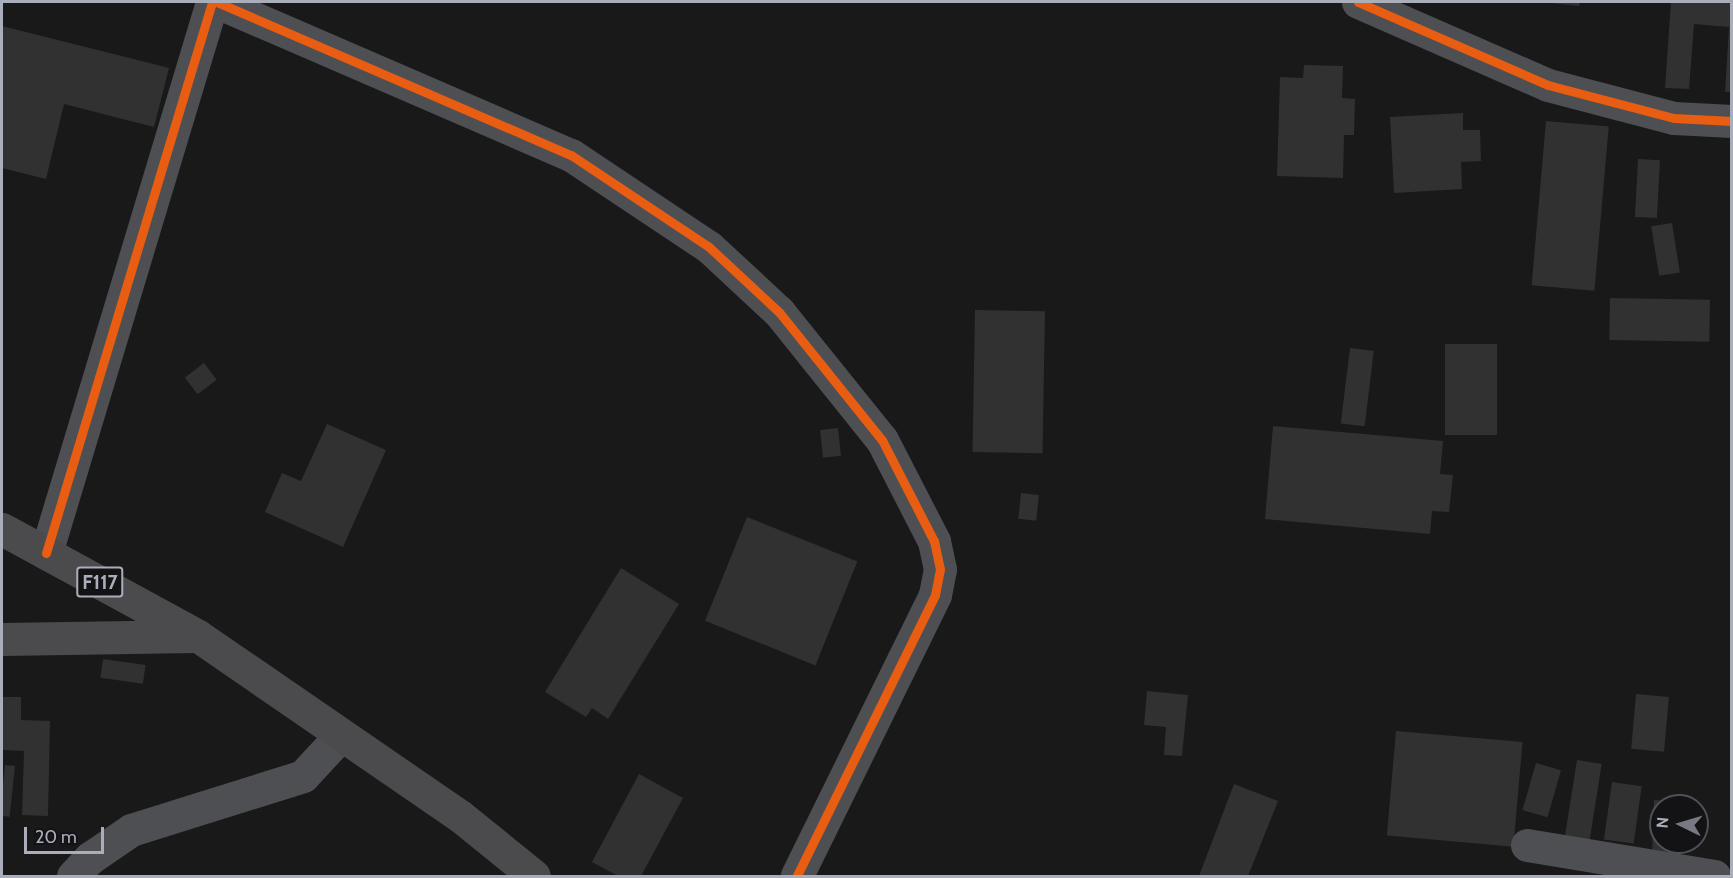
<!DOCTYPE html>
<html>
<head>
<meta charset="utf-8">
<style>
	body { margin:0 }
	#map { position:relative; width:1733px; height:878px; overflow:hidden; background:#191919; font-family:Cabin,sans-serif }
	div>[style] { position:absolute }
	.building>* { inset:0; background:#313131; transform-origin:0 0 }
	.minor>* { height:33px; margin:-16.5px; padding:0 16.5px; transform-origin:16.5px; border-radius:16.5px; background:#4d4f52 }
	.major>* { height:33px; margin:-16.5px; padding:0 16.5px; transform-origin:16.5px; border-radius:16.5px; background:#4b4b4e }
	.cycleway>* { height:9px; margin:-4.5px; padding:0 4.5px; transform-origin:4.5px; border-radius:4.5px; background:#e95d12 }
	span { translate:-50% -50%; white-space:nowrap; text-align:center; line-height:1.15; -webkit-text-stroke:5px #131315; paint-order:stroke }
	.shield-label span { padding:2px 4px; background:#131315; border:2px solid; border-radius:4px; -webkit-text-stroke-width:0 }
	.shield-label { font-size:20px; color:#aaaebb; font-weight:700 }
	.frame { position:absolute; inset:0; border:3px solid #aaaebb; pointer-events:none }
	.north { position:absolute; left:1649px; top:794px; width:60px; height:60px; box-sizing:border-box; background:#131315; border:2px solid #4f5157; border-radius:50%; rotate:275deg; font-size:16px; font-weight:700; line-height:24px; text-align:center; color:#aaaebb }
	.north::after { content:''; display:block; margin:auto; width:21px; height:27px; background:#777a82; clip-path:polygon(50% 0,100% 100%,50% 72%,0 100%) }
	.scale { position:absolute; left:24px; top:827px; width:80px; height:27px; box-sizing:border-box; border:3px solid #aaaebb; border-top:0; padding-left:8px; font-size:18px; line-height:21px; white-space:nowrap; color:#aaaebb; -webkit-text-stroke:4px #131315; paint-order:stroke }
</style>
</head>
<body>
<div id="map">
	<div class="building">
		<div style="clip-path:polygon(1542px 2px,1580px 2px,1579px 6px)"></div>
		<div style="clip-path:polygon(1671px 2px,1732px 2px,1732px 92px,1725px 92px,1729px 27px,1694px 24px,1689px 89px,1665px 88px)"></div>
		<div style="clip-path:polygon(2px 26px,169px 68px,154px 127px,64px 104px,46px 179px,2px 168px)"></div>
		<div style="clip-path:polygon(1304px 65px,1343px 66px,1342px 98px,1355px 99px,1354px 135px,1344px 135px,1343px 178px,1277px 176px,1280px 77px,1303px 78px)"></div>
		<div style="clip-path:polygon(1463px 113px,1463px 130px,1480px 130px,1481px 161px,1461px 162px,1462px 189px,1394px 193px,1390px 117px)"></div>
		<div style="left:1546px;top:121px;width:63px;height:165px;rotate:5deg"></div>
		<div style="left:1638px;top:159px;width:22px;height:58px;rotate:3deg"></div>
		<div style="left:1672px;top:223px;width:50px;height:21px;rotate:81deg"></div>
		<div style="left:1610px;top:298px;width:100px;height:42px;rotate:1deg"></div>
		<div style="left:975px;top:310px;width:70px;height:142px;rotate:1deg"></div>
		<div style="left:1445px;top:344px;width:52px;height:91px"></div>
		<div style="left:1350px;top:348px;width:24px;height:76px;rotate:7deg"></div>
		<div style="left:204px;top:363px;width:21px;height:24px;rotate:53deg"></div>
		<div style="clip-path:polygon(327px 424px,386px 450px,343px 547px,265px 512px,282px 473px,301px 481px)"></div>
		<div style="clip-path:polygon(1273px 426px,1443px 441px,1440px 474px,1453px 475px,1449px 512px,1432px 511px,1430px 534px,1265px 519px)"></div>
		<div style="left:838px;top:428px;width:28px;height:18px;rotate:84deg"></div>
		<div style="left:1021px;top:493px;width:18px;height:26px;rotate:6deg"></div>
		<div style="left:747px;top:517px;width:119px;height:112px;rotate:22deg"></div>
		<div style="clip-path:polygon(621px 568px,679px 604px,608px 719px,592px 708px,586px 717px,545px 692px)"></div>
		<div style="left:103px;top:659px;width:43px;height:19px;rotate:8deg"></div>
		<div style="clip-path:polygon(1147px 691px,1188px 695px,1182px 756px,1164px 755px,1166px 727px,1144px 725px)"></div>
		<div style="left:1636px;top:694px;width:33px;height:55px;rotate:5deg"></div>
		<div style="clip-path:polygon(2px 697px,21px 697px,21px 720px,50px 721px,48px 816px,22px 815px,24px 751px,2px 750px)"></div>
		<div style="left:1396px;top:731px;width:127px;height:105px;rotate:5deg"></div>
		<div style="left:1577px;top:760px;width:25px;height:79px;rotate:9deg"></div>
		<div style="left:1536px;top:763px;width:26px;height:49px;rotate:16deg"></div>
		<div style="left:5px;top:765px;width:10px;height:51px;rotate:6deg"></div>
		<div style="clip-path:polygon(639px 774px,683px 798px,641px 876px,618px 876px,592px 862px)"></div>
		<div style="left:1612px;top:782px;width:30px;height:58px;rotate:8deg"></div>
		<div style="clip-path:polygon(1234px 784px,1278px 801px,1248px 876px,1199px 876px)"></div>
		<div style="clip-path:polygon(1654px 800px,1681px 802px,1661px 806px,1661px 842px,1679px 842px,1679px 856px,1652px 855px)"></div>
	</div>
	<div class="minor">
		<div style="left:217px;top:2px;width:386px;rotate:23.4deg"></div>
		<div style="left:571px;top:155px;width:166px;rotate:33.7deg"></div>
		<div style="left:709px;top:247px;width:96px;rotate:42.9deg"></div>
		<div style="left:779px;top:312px;width:164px;rotate:51.2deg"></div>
		<div style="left:882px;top:440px;width:114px;rotate:62.8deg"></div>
		<div style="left:934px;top:541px;width:29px;rotate:78deg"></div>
		<div style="left:940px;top:569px;width:26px;rotate:101deg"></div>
		<div style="left:935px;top:595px;width:313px;rotate:116.2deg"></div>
		<div style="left:1358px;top:2px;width:207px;rotate:23.6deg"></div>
		<div style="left:1548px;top:85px;width:130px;rotate:14.7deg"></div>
		<div style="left:1674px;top:118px;width:58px;rotate:3deg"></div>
		<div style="left:46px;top:553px;width:575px;rotate:-73.23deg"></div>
		<div style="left:1527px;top:845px;width:190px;rotate:9.4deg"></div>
		<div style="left:73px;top:876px;width:25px;rotate:-47deg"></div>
		<div style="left:90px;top:858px;width:50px;rotate:-34.3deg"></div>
		<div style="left:131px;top:830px;width:180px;rotate:-17.4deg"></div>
		<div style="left:303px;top:776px;width:54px;rotate:-47.2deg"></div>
	</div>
	<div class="major">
		<div style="left:2px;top:529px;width:223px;rotate:28.6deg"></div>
		<div style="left:198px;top:636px;width:318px;rotate:34.5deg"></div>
		<div style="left:460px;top:816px;width:95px;rotate:39deg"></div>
		<div style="left:2px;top:639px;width:193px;rotate:-0.9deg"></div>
	</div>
	<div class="cycleway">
		<div style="left:217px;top:2px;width:386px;rotate:23.4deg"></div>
		<div style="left:571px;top:155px;width:166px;rotate:33.7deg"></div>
		<div style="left:709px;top:247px;width:96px;rotate:42.9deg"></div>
		<div style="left:779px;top:312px;width:164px;rotate:51.2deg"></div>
		<div style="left:882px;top:440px;width:114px;rotate:62.8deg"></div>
		<div style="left:934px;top:541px;width:29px;rotate:78deg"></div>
		<div style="left:940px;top:569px;width:26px;rotate:101deg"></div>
		<div style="left:935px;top:595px;width:313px;rotate:116.2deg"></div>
		<div style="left:1358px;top:2px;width:207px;rotate:23.6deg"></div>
		<div style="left:1548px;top:85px;width:130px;rotate:14.7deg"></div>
		<div style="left:1674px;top:118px;width:58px;rotate:3deg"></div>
		<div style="left:46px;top:553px;width:575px;rotate:-73.23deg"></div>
	</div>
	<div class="shield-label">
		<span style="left:100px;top:582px">F117</span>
	</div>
	<div class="frame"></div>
	<div class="north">N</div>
	<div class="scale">20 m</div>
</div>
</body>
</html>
